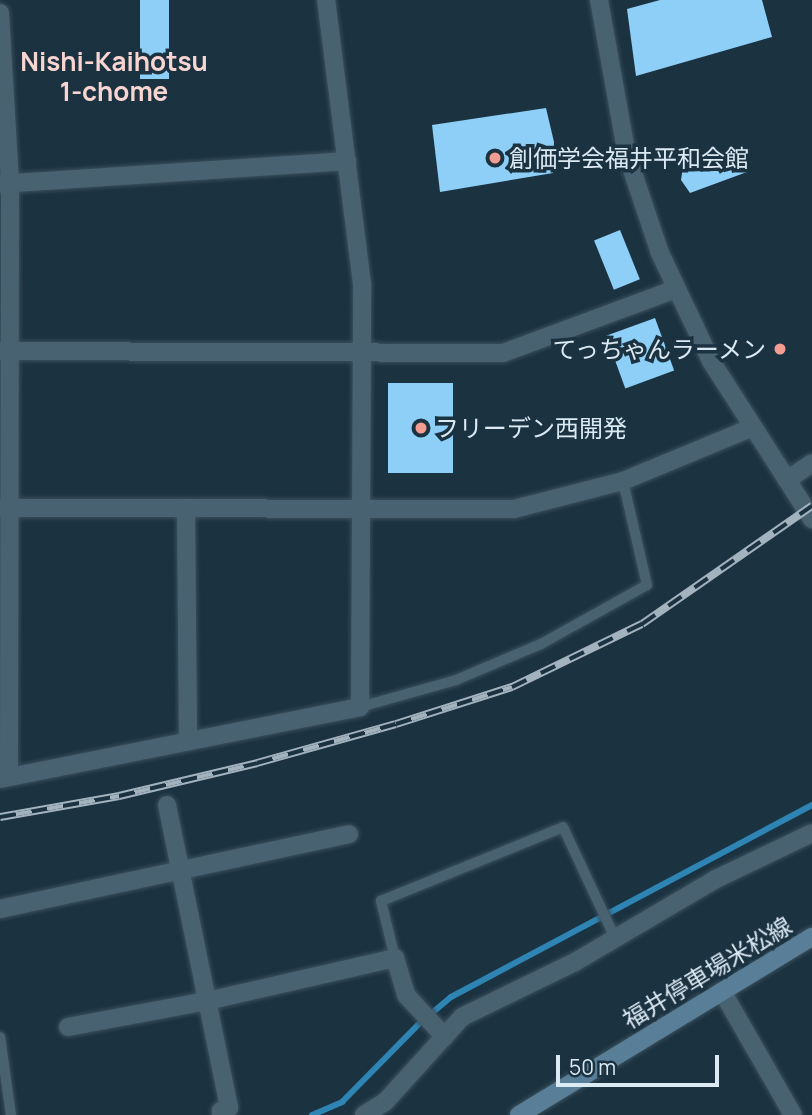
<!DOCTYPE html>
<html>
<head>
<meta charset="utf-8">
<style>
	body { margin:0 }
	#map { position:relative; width:812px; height:1115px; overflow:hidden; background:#1b3241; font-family:Manrope,"Noto Sans JP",sans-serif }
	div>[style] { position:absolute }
	.stream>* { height:6px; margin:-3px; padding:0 3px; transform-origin:3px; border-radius:3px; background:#2e85b4 }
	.building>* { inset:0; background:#8ecff7; transform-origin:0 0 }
	.roads { filter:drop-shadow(0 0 2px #3b505c) drop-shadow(0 0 2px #3b505c) }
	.service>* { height:10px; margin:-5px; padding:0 5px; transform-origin:5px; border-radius:5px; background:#496272 }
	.minor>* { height:18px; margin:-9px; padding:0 9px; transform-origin:9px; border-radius:9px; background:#496272 }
	.tertiary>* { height:18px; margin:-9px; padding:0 9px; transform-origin:9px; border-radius:9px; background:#496272 }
	.secondary>* { height:18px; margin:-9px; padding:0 9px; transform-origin:9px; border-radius:9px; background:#597f98 }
	.rail>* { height:8px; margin-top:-4px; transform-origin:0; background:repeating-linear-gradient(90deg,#1b3241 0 16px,#a3b3be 0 32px); box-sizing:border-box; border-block:2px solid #a3b3be }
	.dots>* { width:19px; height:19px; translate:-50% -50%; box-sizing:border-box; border:4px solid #1b3241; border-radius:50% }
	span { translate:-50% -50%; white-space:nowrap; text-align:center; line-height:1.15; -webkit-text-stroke:7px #1b3241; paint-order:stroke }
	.poi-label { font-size:24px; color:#dbe9f2 }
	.left { translate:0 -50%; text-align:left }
	.right { translate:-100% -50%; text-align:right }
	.street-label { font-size:24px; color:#dbe9f2 }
	.neighbourhood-label { font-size:26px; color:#f8d5d0; font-weight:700 }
	.scale { position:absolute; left:556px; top:1055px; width:163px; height:32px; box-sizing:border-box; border:4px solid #dbe9f2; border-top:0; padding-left:9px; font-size:21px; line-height:24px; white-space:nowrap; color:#dbe9f2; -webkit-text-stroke:5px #1b3241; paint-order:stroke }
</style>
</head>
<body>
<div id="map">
	<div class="stream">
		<div style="left:312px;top:1115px;width:33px;rotate:-23deg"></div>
		<div style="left:342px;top:1102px;width:111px;rotate:-45.4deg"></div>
		<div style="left:420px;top:1023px;width:40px;rotate:-40deg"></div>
		<div style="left:451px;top:997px;width:409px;rotate:-28deg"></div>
	</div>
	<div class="building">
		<div style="left:140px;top:0;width:29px;height:79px"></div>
		<div style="clip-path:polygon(660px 0,762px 0,772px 37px,636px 76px,627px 9px)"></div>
		<div style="clip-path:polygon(546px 108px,554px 142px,553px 173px,440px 192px,432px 125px)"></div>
		<div style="clip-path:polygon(735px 146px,747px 172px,690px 193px,681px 180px,683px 167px)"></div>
		<div style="left:620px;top:230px;width:53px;height:28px;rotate:68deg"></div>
		<div style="left:655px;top:318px;width:56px;height:52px;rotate:70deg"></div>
		<div style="left:388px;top:383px;width:65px;height:90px"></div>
	</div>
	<div class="roads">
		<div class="service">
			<div style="left:360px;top:707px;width:100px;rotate:-15.7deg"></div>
			<div style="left:456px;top:680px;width:92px;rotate:-23deg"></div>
			<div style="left:541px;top:644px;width:121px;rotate:-29.1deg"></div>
			<div style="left:647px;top:585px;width:107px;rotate:-103deg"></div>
			<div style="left:395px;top:958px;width:59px;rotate:-103.8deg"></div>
			<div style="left:381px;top:901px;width:196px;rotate:-22.1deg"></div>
			<div style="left:563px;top:827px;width:123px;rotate:64.9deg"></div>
			<div style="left:0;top:1037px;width:79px;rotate:82deg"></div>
		</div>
		<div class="minor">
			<div style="left:0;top:13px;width:170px;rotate:86.6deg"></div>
			<div style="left:10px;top:183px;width:594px;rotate:90.1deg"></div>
			<div style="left:1px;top:184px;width:347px;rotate:-3.8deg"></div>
			<div style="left:2px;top:351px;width:501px;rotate:0.23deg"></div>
			<div style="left:503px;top:353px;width:184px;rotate:-20.3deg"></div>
			<div style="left:787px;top:480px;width:30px;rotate:-34deg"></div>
			<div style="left:0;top:508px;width:514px;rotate:0.11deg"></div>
			<div style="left:514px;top:509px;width:113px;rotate:-14.4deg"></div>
			<div style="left:623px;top:481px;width:139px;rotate:-22.5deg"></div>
			<div style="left:186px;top:508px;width:232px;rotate:89.5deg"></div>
			<div style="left:0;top:779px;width:367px;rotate:-11.3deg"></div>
			<div style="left:360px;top:707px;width:423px;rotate:-89.7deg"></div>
			<div style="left:362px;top:284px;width:286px;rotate:-97.2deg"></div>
			<div style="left:167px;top:805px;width:309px;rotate:78.4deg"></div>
			<div style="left:229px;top:1108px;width:9px;rotate:159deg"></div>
			<div style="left:221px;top:1111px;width:4px;rotate:76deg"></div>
			<div style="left:0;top:909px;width:357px;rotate:-12.1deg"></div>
			<div style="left:722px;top:991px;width:143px;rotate:60.2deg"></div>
			<div style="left:68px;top:1027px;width:141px;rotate:-10.6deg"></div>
			<div style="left:207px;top:1001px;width:193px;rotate:-12.9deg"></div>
			<div style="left:395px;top:958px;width:39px;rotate:73deg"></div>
			<div style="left:406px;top:995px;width:57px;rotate:47.1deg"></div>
			<div style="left:364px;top:1115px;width:25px;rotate:-32deg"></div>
			<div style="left:385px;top:1102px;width:115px;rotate:-47.8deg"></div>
			<div style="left:462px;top:1017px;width:126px;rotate:-26deg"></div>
			<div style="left:575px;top:962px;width:164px;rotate:-30.5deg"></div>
			<div style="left:716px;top:879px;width:106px;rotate:-25.6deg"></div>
		</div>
		<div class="tertiary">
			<div style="left:599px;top:0;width:158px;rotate:79.8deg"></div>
			<div style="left:627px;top:155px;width:103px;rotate:71.4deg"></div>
			<div style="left:660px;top:253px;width:119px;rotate:64.7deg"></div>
			<div style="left:711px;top:361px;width:188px;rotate:57.4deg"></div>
		</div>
		<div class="secondary">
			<div style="left:519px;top:1115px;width:343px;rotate:-31.3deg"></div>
		</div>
	</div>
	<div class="rail">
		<div style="left:0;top:817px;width:121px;rotate:-10deg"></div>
		<div style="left:119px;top:796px;width:142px;rotate:-13.4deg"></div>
		<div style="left:257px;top:763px;width:144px;rotate:-15.7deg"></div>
		<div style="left:396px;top:724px;width:122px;rotate:-17.7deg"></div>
		<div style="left:512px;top:687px;width:144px;rotate:-25.9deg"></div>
		<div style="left:642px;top:624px;width:207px;rotate:-34.8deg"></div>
	</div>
	<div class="dots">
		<div style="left:495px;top:158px;background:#f59c92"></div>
		<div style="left:780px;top:349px;background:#f59c92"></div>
		<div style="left:421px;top:428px;background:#f59c92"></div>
	</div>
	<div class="poi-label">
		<span class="left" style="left:509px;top:158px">創価学会福井平和会館</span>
		<span class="right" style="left:766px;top:349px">てっちゃんラーメン</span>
		<span class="left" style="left:435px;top:428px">フリーデン西開発</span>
	</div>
	<div class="street-label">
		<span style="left:707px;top:972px;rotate:-31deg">福井停車場米松線</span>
	</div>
	<div class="neighbourhood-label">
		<span style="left:114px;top:77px">Nishi-Kaihotsu<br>1-chome</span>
	</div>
	<div class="scale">50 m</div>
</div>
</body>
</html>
